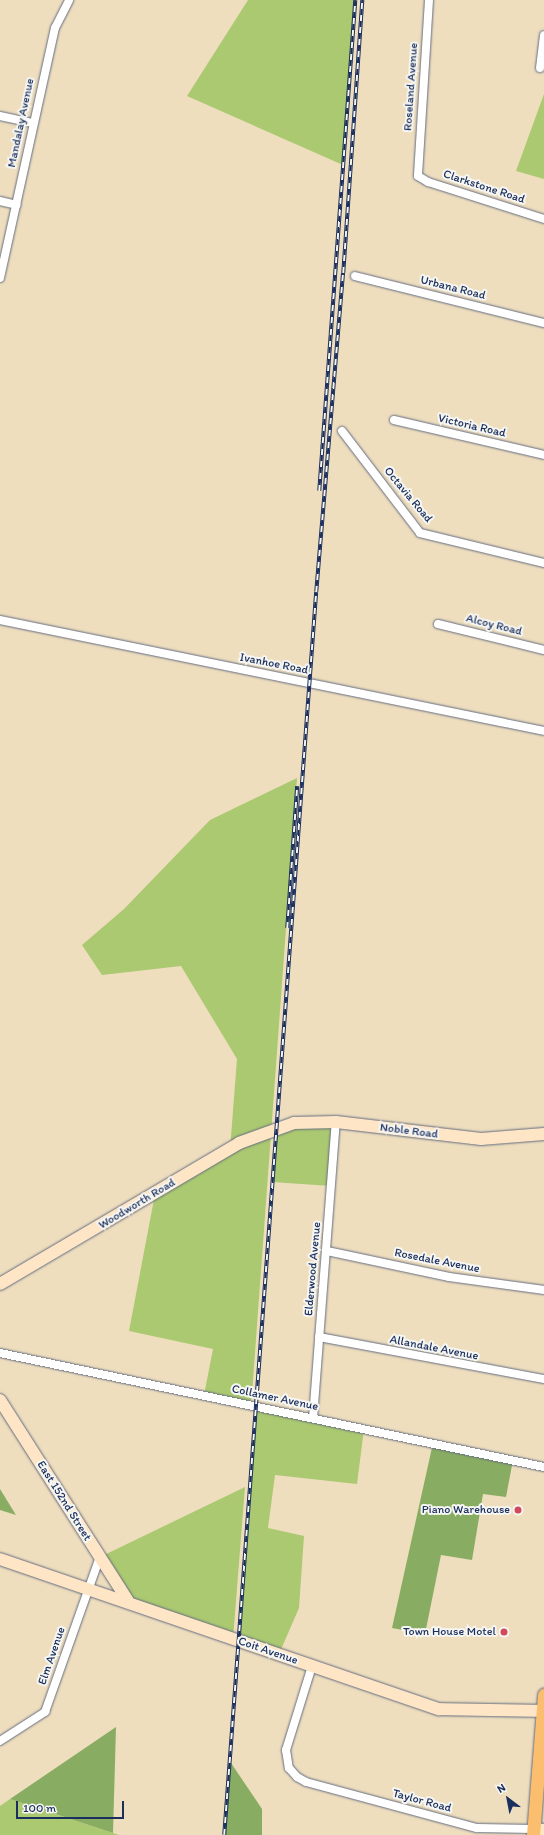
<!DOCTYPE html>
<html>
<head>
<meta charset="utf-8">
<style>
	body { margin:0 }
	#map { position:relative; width:544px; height:1835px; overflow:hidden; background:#eedebe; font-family:Itim,sans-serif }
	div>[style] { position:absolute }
	.green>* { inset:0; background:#abc970 }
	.forest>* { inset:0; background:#88ad62 }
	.roads { filter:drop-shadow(0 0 1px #656c80) drop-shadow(0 0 1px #656c80) }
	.street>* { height:8px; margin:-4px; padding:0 4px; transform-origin:4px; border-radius:4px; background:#fff }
	.secondary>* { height:12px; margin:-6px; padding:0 6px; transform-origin:6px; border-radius:6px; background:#fde5c5 }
	.primary>* { height:13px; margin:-6.5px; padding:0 6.5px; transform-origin:6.5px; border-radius:6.5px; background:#fbbe6e }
	.rail>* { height:3.5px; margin-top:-1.75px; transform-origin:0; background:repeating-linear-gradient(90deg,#f6f6f2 0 6px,#1b2f5e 0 12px); box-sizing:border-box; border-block:1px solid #1b2f5e }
	.dots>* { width:11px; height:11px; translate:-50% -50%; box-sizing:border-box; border:2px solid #f6f6f2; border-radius:50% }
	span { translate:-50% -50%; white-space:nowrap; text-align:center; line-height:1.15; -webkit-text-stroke:4px #f6f6f2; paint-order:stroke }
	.street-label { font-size:12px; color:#1b2f5e }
	.poi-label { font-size:12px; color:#1b2f5e }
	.right { translate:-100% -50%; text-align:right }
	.north { position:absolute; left:488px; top:1779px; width:40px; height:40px; -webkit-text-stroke:3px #f6f6f2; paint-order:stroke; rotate:328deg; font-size:11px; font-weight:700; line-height:16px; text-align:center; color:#1b2f5e }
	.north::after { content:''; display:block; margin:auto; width:14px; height:18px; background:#1b2f5e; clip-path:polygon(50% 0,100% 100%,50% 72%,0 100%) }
	.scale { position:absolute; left:16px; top:1801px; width:108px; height:18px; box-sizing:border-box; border:2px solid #1b2f5e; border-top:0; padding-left:5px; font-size:12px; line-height:14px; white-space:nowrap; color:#1b2f5e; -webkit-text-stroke:3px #f6f6f2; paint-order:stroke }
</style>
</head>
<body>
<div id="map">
	<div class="green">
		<div style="clip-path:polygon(248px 0,355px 0,343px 165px,187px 96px)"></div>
		<div style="clip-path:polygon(544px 94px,544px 179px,516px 171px)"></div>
		<div style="clip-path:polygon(297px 778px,252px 1394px,250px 1405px,204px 1395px,213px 1349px,129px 1331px,155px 1194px,230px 1149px,237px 1059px,181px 966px,102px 975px,82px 945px,124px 909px,210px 820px)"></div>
		<div style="clip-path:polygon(336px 1122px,331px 1186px,272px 1182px,276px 1129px)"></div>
		<div style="clip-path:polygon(256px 1406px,364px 1429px,357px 1484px,275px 1475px,268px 1528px,304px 1536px,299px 1608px,279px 1654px,239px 1641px)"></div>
		<div style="clip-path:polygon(245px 1487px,233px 1639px,128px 1601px,100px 1557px)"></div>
		<div style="clip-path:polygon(10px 1799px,119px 1835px,0 1835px,0 1806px)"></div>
	</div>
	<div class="forest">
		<div style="clip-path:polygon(433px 1443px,513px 1460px,506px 1497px,483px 1494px,472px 1560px,441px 1555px,425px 1634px,392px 1628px)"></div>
		<div style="clip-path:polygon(0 1489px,16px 1515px,0 1510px)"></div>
		<div style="clip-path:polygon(116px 1727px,113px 1833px,10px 1799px)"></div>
		<div style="clip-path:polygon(229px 1760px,262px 1809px,262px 1835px,224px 1835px)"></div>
	</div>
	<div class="roads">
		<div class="street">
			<div style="left:429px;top:0;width:176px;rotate:93.6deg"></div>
			<div style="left:418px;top:176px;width:12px;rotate:31deg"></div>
			<div style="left:428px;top:182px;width:122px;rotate:17.7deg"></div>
			<div style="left:540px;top:68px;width:33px;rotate:-83deg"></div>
			<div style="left:0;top:116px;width:34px;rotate:12deg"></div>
			<div style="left:0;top:201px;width:17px;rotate:13deg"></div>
			<div style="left:355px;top:276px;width:195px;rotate:14deg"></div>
			<div style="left:0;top:278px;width:256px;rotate:-77.6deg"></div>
			<div style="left:55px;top:28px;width:31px;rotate:-63deg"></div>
			<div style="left:394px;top:420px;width:154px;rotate:13.1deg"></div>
			<div style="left:342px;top:431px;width:128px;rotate:52.6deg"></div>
			<div style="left:420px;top:533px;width:128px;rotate:13.6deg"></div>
			<div style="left:0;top:620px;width:555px;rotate:11.53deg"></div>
			<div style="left:438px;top:624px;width:109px;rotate:13.8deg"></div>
			<div style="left:327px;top:1251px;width:125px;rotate:12deg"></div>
			<div style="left:449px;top:1277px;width:96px;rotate:7.8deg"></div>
			<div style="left:319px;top:1337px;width:229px;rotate:10.6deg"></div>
			<div style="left:0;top:1353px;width:556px;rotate:11.84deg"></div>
			<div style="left:313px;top:1418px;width:297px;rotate:-85.6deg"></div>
			<div style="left:312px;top:1666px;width:88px;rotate:107.2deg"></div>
			<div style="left:286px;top:1750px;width:18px;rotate:81deg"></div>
			<div style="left:289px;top:1768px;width:12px;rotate:48deg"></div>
			<div style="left:297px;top:1777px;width:10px;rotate:29deg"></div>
			<div style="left:306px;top:1782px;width:177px;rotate:15.1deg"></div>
			<div style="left:477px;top:1828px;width:57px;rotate:1deg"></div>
			<div style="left:0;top:1741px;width:54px;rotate:-32.8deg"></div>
			<div style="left:45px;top:1712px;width:164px;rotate:-70.5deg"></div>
		</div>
		<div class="secondary">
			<div style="left:0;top:1284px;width:277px;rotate:-30.5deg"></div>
			<div style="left:239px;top:1143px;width:59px;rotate:-20deg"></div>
			<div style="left:294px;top:1123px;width:42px;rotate:-1.4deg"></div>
			<div style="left:336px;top:1122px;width:146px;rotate:6.7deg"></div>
			<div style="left:481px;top:1139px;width:63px;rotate:-4.5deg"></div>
			<div style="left:0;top:1400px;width:238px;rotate:57.5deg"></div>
			<div style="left:0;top:1559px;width:464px;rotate:18.9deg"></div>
			<div style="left:439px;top:1709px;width:103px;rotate:1.1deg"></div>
			<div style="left:534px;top:1829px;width:10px;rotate:6deg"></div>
		</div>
		<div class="primary">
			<div style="left:533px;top:1835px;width:141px;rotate:-85.5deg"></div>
		</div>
	</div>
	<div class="rail">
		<div style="left:319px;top:491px;width:492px;rotate:-85.8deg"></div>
		<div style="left:287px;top:928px;width:142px;rotate:-86deg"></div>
		<div style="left:224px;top:1835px;width:1246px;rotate:-85.77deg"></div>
		<div style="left:316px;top:592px;width:320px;rotate:-85.2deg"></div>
		<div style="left:343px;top:273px;width:274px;rotate:-86deg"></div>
	</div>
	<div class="dots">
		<div style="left:518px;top:1510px;background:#d1495b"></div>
		<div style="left:504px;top:1632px;background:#d1495b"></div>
	</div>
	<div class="street-label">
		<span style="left:411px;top:87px;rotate:-86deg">Roseland Avenue</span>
		<span style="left:21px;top:123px;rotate:-78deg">Mandalay Avenue</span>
		<span style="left:484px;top:187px;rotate:18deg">Clarkstone Road</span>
		<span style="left:453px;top:288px;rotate:14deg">Urbana Road</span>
		<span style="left:472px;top:426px;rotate:13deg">Victoria Road</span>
		<span style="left:408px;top:495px;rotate:50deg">Octavia Road</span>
		<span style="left:494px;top:625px;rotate:14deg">Alcoy Road</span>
		<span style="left:274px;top:664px;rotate:11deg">Ivanhoe Road</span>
		<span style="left:409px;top:1131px;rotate:7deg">Noble Road</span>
		<span style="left:137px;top:1204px;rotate:-31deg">Woodworth Road</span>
		<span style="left:437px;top:1261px;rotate:11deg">Rosedale Avenue</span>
		<span style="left:313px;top:1269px;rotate:-85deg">Elderwood Avenue</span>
		<span style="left:434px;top:1348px;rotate:11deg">Allandale Avenue</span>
		<span style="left:275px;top:1398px;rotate:12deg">Collamer Avenue</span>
		<span style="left:64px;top:1501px;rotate:58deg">East 152nd Street</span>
		<span style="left:268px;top:1651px;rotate:19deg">Coit Avenue</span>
		<span style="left:52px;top:1656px;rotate:-71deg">Elm Avenue</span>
		<span style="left:422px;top:1801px;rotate:15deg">Taylor Road</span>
	</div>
	<div class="poi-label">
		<span class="right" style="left:510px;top:1510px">Piano Warehouse</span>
		<span class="right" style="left:496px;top:1632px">Town House Motel</span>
	</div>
	<div class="north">N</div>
	<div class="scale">100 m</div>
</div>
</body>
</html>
